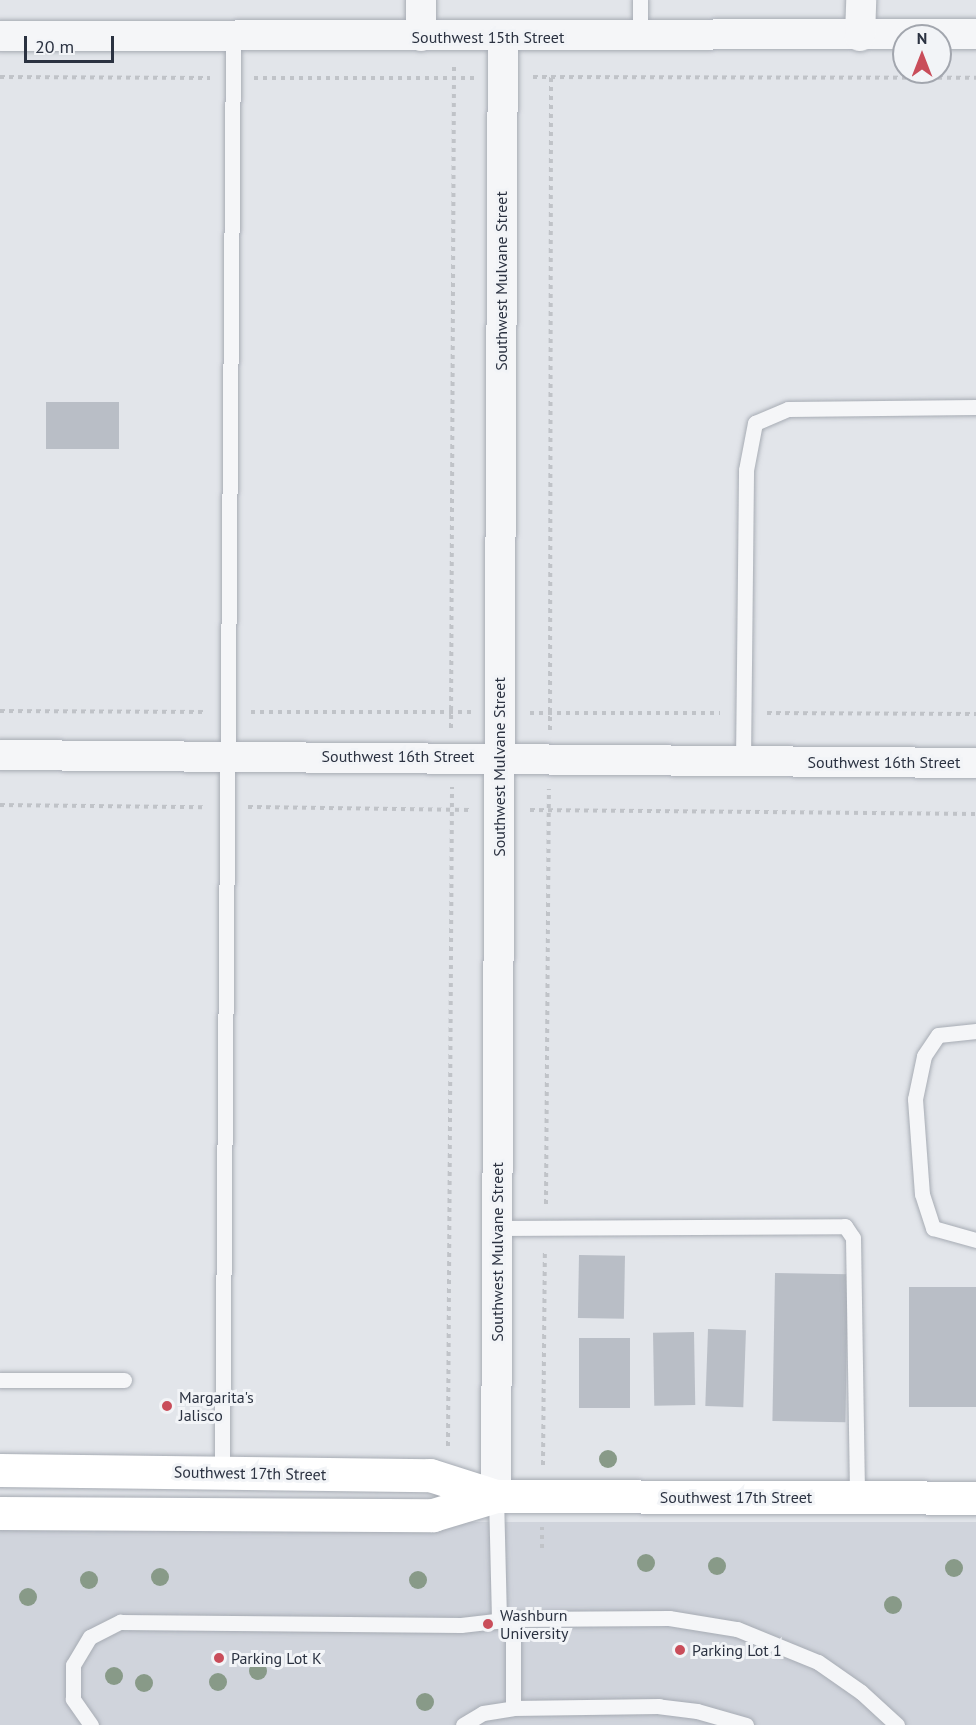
<!DOCTYPE html>
<html>
<head>
<meta charset="utf-8">
<style>
	body { margin:0 }
	#map { position:relative; width:976px; height:1725px; overflow:hidden; background:#e2e5ea; font-family:"PT Sans",sans-serif }
	div>[style] { position:absolute }
	.built>* { inset:0; background:#d0d4dc; transform-origin:0 0 }
	.building>* { inset:0; background:#b9bec6; transform-origin:0 0 }
	.path>* { height:4px; margin-top:-2px; transform-origin:0; background:repeating-linear-gradient(90deg,#c0c3c8 0 4.5px,transparent 0 9px) }
	.roads { filter:drop-shadow(0 0 2px #a7acb4) drop-shadow(0 0 2px #a7acb4) }
	.service>* { height:15px; margin:-7.5px; padding:0 7.5px; transform-origin:7.5px; border-radius:7.5px; background:#f5f6f8 }
	.minor>* { height:30px; margin:-15px; padding:0 15px; transform-origin:15px; border-radius:15px; background:#f5f6f8 }
	.secondary>* { height:33px; margin:-16.5px; padding:0 16.5px; transform-origin:16.5px; border-radius:16.5px; background:#fff }
	.trees>* { width:18px; height:18px; margin:-9px; border-radius:50%; background:#889a88 }
	.dots>* { width:16px; height:16px; translate:-50% -50%; box-sizing:border-box; border:3px solid #f2f4f7; border-radius:50% }
	span { translate:-50% -50%; white-space:nowrap; text-align:center; line-height:1.15; -webkit-text-stroke:6px #f2f4f7; paint-order:stroke }
	.street-label { font-size:16px; color:#2b3241 }
	.poi-label { font-size:16px; color:#2b3241 }
	.left { translate:0 -50%; text-align:left }
	.north { position:absolute; left:892px; top:24px; width:60px; height:60px; box-sizing:border-box; background:#f2f4f7; border:2px solid #a2a6ae; border-radius:50%; rotate:0deg; font-size:16px; font-weight:700; line-height:24px; text-align:center; color:#2b3241 }
	.north::after { content:''; display:block; margin:auto; width:21px; height:27px; background:#c94d5a; clip-path:polygon(50% 0,100% 100%,50% 72%,0 100%) }
	.scale { position:absolute; left:24px; top:36px; width:90px; height:27px; box-sizing:border-box; border:3px solid #2b3241; border-top:0; padding-left:8px; font-size:18px; line-height:21px; white-space:nowrap; color:#2b3241; -webkit-text-stroke:4px #f2f4f7; paint-order:stroke }
</style>
</head>
<body>
<div id="map">
	<div class="built">
		<div style="left:0;top:1522px;width:976px;height:203px"></div>
	</div>
	<div class="building">
		<div style="left:46px;top:402px;width:73px;height:47px"></div>
		<div style="left:579px;top:1255px;width:46px;height:63px;rotate:1deg"></div>
		<div style="left:775px;top:1273px;width:73px;height:148px;rotate:1deg"></div>
		<div style="left:909px;top:1287px;width:67px;height:120px"></div>
		<div style="left:708px;top:1329px;width:38px;height:77px;rotate:2deg"></div>
		<div style="left:694px;top:1332px;width:73px;height:41px;rotate:89deg"></div>
		<div style="left:579px;top:1338px;width:51px;height:70px"></div>
	</div>
	<div class="path">
		<div style="left:0;top:77px;width:210px;rotate:0.3deg"></div>
		<div style="left:533px;top:77px;width:443px;rotate:0.1deg"></div>
		<div style="left:254px;top:78px;width:220px"></div>
		<div style="left:0;top:711px;width:207px;rotate:0.3deg"></div>
		<div style="left:251px;top:712px;width:220px"></div>
		<div style="left:530px;top:713px;width:190px"></div>
		<div style="left:767px;top:713px;width:209px;rotate:0.3deg"></div>
		<div style="left:451px;top:728px;width:664px;rotate:-89.74deg"></div>
		<div style="left:550px;top:730px;width:653px;rotate:-89.91deg"></div>
		<div style="left:0;top:805px;width:204px;rotate:0.6deg"></div>
		<div style="left:248px;top:807px;width:223px;rotate:0.8deg"></div>
		<div style="left:530px;top:810px;width:446px;rotate:0.5deg"></div>
		<div style="left:546px;top:1204px;width:415px;rotate:-89.6deg"></div>
		<div style="left:448px;top:1446px;width:659px;rotate:-89.65deg"></div>
		<div style="left:543px;top:1465px;width:214px;rotate:-89.5deg"></div>
		<div style="left:542px;top:1548px;width:21px;rotate:-90deg"></div>
	</div>
	<div class="roads">
		<div class="service">
			<div style="left:640px;top:0;width:37px;rotate:90deg"></div>
			<div style="left:743px;top:761px;width:291px;rotate:-89.4deg"></div>
			<div style="left:746px;top:470px;width:48px;rotate:-79.2deg"></div>
			<div style="left:755px;top:423px;width:36px;rotate:-23deg"></div>
			<div style="left:788px;top:409px;width:188px;rotate:-0.6deg"></div>
			<div style="left:976px;top:1031px;width:38px;rotate:174deg"></div>
			<div style="left:938px;top:1035px;width:25px;rotate:124deg"></div>
			<div style="left:924px;top:1056px;width:44px;rotate:101.8deg"></div>
			<div style="left:915px;top:1099px;width:95px;rotate:85.8deg"></div>
			<div style="left:922px;top:1194px;width:36px;rotate:72deg"></div>
			<div style="left:933px;top:1228px;width:45px;rotate:15.6deg"></div>
			<div style="left:497px;top:1228px;width:348px;rotate:-0.3deg"></div>
			<div style="left:845px;top:1226px;width:14px;rotate:56deg"></div>
			<div style="left:853px;top:1238px;width:260px;rotate:89.1deg"></div>
			<div style="left:0;top:1380px;width:124px"></div>
			<div style="left:222px;top:1472px;width:1437px;rotate:-89.56deg"></div>
			<div style="left:496px;top:1496px;width:125px;rotate:88.6deg"></div>
			<div style="left:91px;top:1725px;width:32px;rotate:-125deg"></div>
			<div style="left:73px;top:1699px;width:34px;rotate:-90deg"></div>
			<div style="left:73px;top:1665px;width:33px;rotate:-59deg"></div>
			<div style="left:90px;top:1637px;width:34px;rotate:-27deg"></div>
			<div style="left:120px;top:1622px;width:341px;rotate:0.5deg"></div>
			<div style="left:461px;top:1625px;width:52px;rotate:-6.6deg"></div>
			<div style="left:463px;top:1725px;width:23px;rotate:-31deg"></div>
			<div style="left:483px;top:1713px;width:30px;rotate:-9deg"></div>
			<div style="left:746px;top:1725px;width:51px;rotate:-164.1deg"></div>
			<div style="left:697px;top:1711px;width:38px;rotate:-173deg"></div>
			<div style="left:659px;top:1706px;width:146px;rotate:179.2deg"></div>
			<div style="left:513px;top:1708px;width:89px;rotate:-90deg"></div>
			<div style="left:513px;top:1619px;width:156px;rotate:-0.4deg"></div>
			<div style="left:669px;top:1618px;width:69px;rotate:9.2deg"></div>
			<div style="left:737px;top:1629px;width:87px;rotate:22.2deg"></div>
			<div style="left:818px;top:1662px;width:52px;rotate:34.9deg"></div>
			<div style="left:861px;top:1692px;width:49px;rotate:42.5deg"></div>
		</div>
		<div class="minor">
			<div style="left:0;top:36px;width:976px;rotate:-0.12deg"></div>
			<div style="left:421px;top:36px;width:36px;rotate:-90deg"></div>
			<div style="left:860px;top:36px;width:36px;rotate:-88deg"></div>
			<div style="left:0;top:755px;width:976px;rotate:0.47deg"></div>
			<div style="left:496px;top:1496px;width:1459px;rotate:-89.73deg"></div>
		</div>
		<div class="secondary">
			<div style="left:0;top:1470px;width:430px;rotate:0.7deg"></div>
			<div style="left:430px;top:1475px;width:69px;rotate:17.7deg"></div>
			<div style="left:496px;top:1496px;width:480px;rotate:0.2deg"></div>
			<div style="left:0;top:1513px;width:433px;rotate:0.3deg"></div>
			<div style="left:433px;top:1515px;width:66px;rotate:-16.8deg"></div>
		</div>
	</div>
	<div class="trees">
		<div style="left:608px;top:1459px"></div>
		<div style="left:646px;top:1563px"></div>
		<div style="left:717px;top:1566px"></div>
		<div style="left:954px;top:1568px"></div>
		<div style="left:160px;top:1577px"></div>
		<div style="left:89px;top:1580px"></div>
		<div style="left:418px;top:1580px"></div>
		<div style="left:28px;top:1597px"></div>
		<div style="left:893px;top:1605px"></div>
		<div style="left:258px;top:1671px"></div>
		<div style="left:114px;top:1676px"></div>
		<div style="left:218px;top:1682px"></div>
		<div style="left:144px;top:1683px"></div>
		<div style="left:425px;top:1702px"></div>
	</div>
	<div class="dots">
		<div style="left:167px;top:1406px;background:#c94d5a"></div>
		<div style="left:488px;top:1624px;background:#c94d5a"></div>
		<div style="left:680px;top:1650px;background:#c94d5a"></div>
		<div style="left:219px;top:1658px;background:#c94d5a"></div>
	</div>
	<div class="street-label">
		<span style="left:488px;top:37px">Southwest 15th Street</span>
		<span style="left:501px;top:281px;rotate:-90deg">Southwest Mulvane Street</span>
		<span style="left:398px;top:756px">Southwest 16th Street</span>
		<span style="left:884px;top:762px">Southwest 16th Street</span>
		<span style="left:499px;top:767px;rotate:-90deg">Southwest Mulvane Street</span>
		<span style="left:497px;top:1252px;rotate:-90deg">Southwest Mulvane Street</span>
		<span style="left:250px;top:1473px;rotate:1deg">Southwest 17th Street</span>
		<span style="left:736px;top:1497px">Southwest 17th Street</span>
	</div>
	<div class="poi-label">
		<span class="left" style="left:179px;top:1406px">Margarita's<br>Jalisco</span>
		<span class="left" style="left:500px;top:1624px">Washburn<br>University</span>
		<span class="left" style="left:692px;top:1650px">Parking Lot 1</span>
		<span class="left" style="left:231px;top:1658px">Parking Lot K</span>
	</div>
	<div class="north">N</div>
	<div class="scale">20 m</div>
</div>
</body>
</html>
